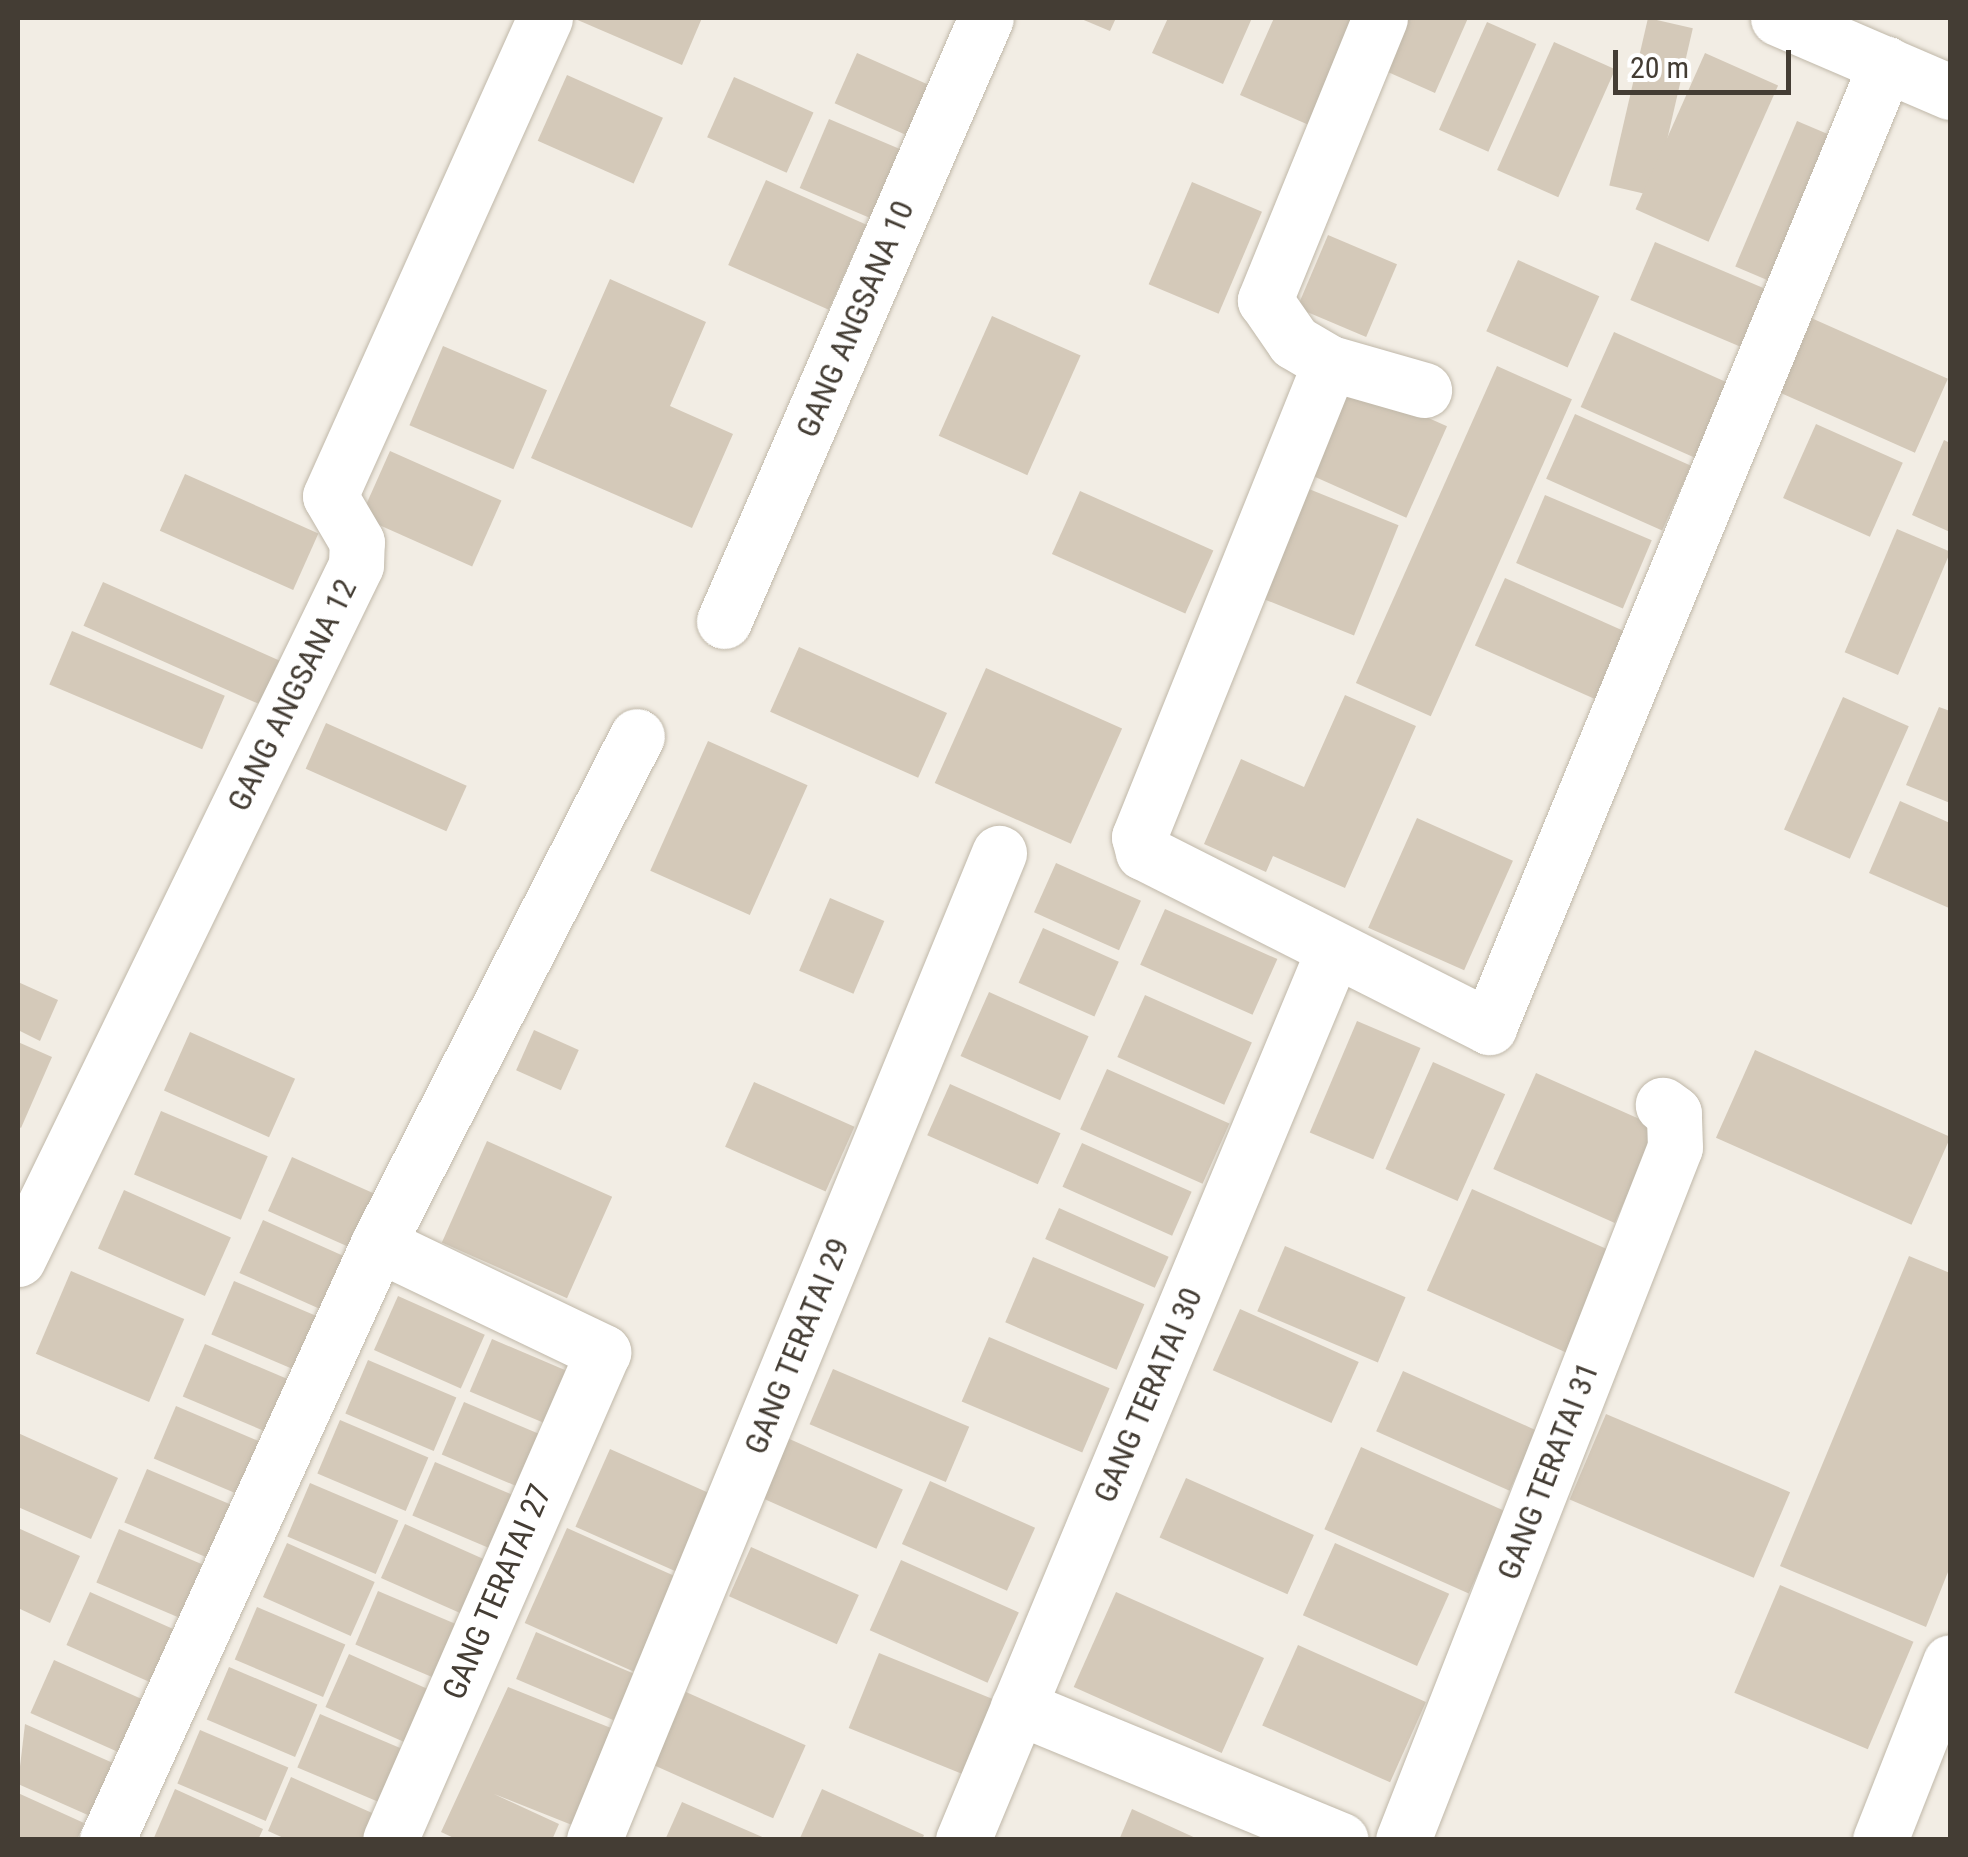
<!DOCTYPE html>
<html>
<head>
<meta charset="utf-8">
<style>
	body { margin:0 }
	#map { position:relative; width:1968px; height:1857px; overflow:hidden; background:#f2ede4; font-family:"Roboto Condensed",sans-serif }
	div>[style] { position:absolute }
	.building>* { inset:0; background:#d4c9b9; transform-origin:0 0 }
	.roads { filter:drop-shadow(0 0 2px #c0b8a9) drop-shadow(0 0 2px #c0b8a9) }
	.minor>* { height:55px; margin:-27.5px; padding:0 27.5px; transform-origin:27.5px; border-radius:27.5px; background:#fff }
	span { translate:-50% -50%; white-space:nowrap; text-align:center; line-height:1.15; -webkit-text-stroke:8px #fff; paint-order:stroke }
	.street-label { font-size:32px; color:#443d34 }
	.frame { position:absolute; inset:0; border:20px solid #443d34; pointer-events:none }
	.scale { position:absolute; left:1613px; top:50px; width:178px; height:45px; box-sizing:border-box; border:5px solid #443d34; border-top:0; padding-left:12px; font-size:30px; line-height:35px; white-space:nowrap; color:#443d34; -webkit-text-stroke:8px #fff; paint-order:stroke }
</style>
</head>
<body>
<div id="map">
	<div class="building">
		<div style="clip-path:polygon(573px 18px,702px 18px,682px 65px)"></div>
		<div style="clip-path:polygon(1079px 18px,1116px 18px,1110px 31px)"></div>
		<div style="clip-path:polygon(1168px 18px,1252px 18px,1223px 84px,1152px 53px)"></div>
		<div style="clip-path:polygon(1274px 18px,1367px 18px,1318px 129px,1240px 95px)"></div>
		<div style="clip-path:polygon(1391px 18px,1468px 18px,1435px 93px,1370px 64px)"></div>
		<div style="left:1648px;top:18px;width:46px;height:172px;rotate:13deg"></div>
		<div style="left:1487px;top:22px;width:54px;height:118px;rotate:24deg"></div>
		<div style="left:1554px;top:42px;width:67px;height:140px;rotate:24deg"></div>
		<div style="left:857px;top:53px;width:85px;height:55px;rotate:24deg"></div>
		<div style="left:1705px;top:53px;width:80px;height:171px;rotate:24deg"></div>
		<div style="left:567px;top:75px;width:105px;height:72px;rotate:24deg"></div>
		<div style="left:734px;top:77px;width:87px;height:66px;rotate:24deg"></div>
		<div style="left:829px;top:119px;width:93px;height:75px;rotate:23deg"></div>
		<div style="left:1797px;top:121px;width:41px;height:158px;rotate:23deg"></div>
		<div style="left:766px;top:180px;width:110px;height:93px;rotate:24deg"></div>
		<div style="left:1192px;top:182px;width:76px;height:111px;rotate:23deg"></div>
		<div style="left:1328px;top:235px;width:75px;height:79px;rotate:23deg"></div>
		<div style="left:1655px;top:242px;width:126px;height:63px;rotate:23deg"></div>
		<div style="left:1518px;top:260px;width:89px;height:78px;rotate:24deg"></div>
		<div style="clip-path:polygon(610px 279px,706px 322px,670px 406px,733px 434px,692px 528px,531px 458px)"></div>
		<div style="left:992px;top:316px;width:97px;height:131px;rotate:24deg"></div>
		<div style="left:1809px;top:317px;width:152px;height:81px;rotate:24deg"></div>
		<div style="left:1614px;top:332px;width:130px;height:82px;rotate:24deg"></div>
		<div style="left:443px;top:346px;width:113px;height:86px;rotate:23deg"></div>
		<div style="left:1497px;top:366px;width:82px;height:347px;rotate:24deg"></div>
		<div style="left:1352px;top:384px;width:104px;height:100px;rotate:24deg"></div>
		<div style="left:1575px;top:414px;width:127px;height:71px;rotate:24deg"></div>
		<div style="left:1816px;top:424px;width:95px;height:81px;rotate:24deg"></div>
		<div style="clip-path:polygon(1944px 440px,1950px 443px,1950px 532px,1912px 515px)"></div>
		<div style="left:390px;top:451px;width:122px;height:72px;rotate:24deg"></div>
		<div style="left:185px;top:474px;width:146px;height:62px;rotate:24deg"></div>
		<div style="left:1304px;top:487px;width:102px;height:119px;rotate:22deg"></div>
		<div style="left:1080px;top:491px;width:146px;height:69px;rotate:24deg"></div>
		<div style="left:1545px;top:495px;width:116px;height:74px;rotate:23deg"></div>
		<div style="left:1897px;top:529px;width:58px;height:134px;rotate:23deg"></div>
		<div style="left:1505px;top:578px;width:143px;height:74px;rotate:24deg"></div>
		<div style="left:103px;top:582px;width:209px;height:48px;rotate:24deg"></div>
		<div style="left:72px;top:631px;width:166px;height:58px;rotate:23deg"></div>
		<div style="left:799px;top:647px;width:162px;height:71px;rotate:24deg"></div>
		<div style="left:986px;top:668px;width:149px;height:126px;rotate:24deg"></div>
		<div style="clip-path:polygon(1345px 695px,1416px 726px,1345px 888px,1273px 856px,1266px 872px,1204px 844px,1241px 759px,1304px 787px)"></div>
		<div style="left:1843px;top:697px;width:72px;height:145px;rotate:24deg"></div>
		<div style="clip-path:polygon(1939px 707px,1950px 711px,1950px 803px,1906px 785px)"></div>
		<div style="left:326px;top:723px;width:154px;height:50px;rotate:24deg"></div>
		<div style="left:708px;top:741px;width:109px;height:142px;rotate:24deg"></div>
		<div style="clip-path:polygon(1900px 801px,1950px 823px,1949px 908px,1869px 873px)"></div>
		<div style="left:1417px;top:818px;width:105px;height:120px;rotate:24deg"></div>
		<div style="left:1056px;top:863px;width:93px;height:54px;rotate:24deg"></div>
		<div style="left:830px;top:898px;width:59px;height:79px;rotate:23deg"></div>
		<div style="left:1165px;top:909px;width:123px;height:61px;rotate:24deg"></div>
		<div style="left:1043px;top:928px;width:83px;height:60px;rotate:24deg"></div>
		<div style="clip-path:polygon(18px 982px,58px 1000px,40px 1041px,18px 1030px)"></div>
		<div style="left:989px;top:992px;width:109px;height:70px;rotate:24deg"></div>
		<div style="left:1145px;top:995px;width:117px;height:68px;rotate:24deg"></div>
		<div style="left:1357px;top:1021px;width:69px;height:121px;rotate:23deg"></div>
		<div style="left:534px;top:1030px;width:49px;height:44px;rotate:24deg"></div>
		<div style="left:190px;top:1032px;width:115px;height:64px;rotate:24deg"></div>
		<div style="clip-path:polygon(18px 1042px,52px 1057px,21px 1128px,18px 1126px)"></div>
		<div style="left:1755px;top:1050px;width:214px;height:96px;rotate:24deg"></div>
		<div style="left:1433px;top:1062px;width:79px;height:117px;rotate:24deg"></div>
		<div style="left:1107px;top:1069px;width:134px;height:66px;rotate:24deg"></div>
		<div style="left:1536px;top:1073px;width:133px;height:105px;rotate:24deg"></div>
		<div style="left:754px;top:1082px;width:110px;height:71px;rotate:24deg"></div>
		<div style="left:950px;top:1084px;width:121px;height:56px;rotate:24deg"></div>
		<div style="left:161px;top:1111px;width:116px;height:69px;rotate:23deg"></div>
		<div style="left:487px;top:1141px;width:137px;height:111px;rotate:24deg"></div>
		<div style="left:1082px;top:1143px;width:120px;height:48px;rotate:24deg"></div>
		<div style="left:292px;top:1157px;width:96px;height:59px;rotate:24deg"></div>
		<div style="left:1472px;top:1189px;width:161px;height:111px;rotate:24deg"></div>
		<div style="left:124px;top:1190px;width:117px;height:64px;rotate:24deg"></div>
		<div style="left:1059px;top:1208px;width:120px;height:34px;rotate:24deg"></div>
		<div style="left:263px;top:1220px;width:95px;height:58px;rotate:24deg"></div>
		<div style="left:1285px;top:1246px;width:131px;height:71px;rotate:23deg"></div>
		<div style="clip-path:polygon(1909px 1256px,1950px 1273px,1950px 1567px,1926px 1627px,1780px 1566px)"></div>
		<div style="left:1033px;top:1257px;width:121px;height:71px;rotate:23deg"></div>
		<div style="left:71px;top:1271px;width:123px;height:90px;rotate:23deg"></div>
		<div style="left:234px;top:1281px;width:96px;height:58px;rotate:23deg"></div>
		<div style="left:398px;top:1296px;width:95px;height:59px;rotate:24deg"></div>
		<div style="left:1240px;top:1309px;width:130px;height:67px;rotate:24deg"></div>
		<div style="left:989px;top:1337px;width:131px;height:70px;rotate:23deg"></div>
		<div style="left:492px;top:1339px;width:97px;height:57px;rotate:23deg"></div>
		<div style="left:205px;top:1344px;width:96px;height:57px;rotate:23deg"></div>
		<div style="left:368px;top:1360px;width:96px;height:58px;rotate:23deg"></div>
		<div style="left:833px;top:1369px;width:148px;height:60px;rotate:23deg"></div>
		<div style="left:1403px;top:1371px;width:146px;height:66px;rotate:24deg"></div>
		<div style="left:464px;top:1402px;width:96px;height:57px;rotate:23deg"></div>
		<div style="left:176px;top:1406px;width:96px;height:57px;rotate:23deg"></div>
		<div style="left:1606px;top:1414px;width:200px;height:93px;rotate:23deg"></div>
		<div style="left:340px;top:1420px;width:96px;height:58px;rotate:23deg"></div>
		<div style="clip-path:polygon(18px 1433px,118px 1478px,91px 1539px,18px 1507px)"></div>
		<div style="left:785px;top:1437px;width:129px;height:65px;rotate:24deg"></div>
		<div style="left:1361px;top:1447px;width:158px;height:90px;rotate:24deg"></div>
		<div style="left:610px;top:1449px;width:112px;height:85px;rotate:24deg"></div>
		<div style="left:435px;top:1462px;width:96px;height:58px;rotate:23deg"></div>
		<div style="left:147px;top:1469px;width:96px;height:58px;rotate:23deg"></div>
		<div style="left:1186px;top:1478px;width:140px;height:65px;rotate:24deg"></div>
		<div style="left:930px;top:1481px;width:115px;height:69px;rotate:24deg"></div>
		<div style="left:310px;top:1483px;width:96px;height:58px;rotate:23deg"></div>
		<div style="left:405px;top:1524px;width:97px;height:59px;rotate:24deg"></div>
		<div style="clip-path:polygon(18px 1528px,80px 1556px,50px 1623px,18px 1608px)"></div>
		<div style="left:567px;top:1528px;width:119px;height:104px;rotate:24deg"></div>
		<div style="left:119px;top:1529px;width:96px;height:58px;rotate:23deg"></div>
		<div style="left:287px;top:1543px;width:96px;height:59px;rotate:24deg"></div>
		<div style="left:1335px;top:1543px;width:125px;height:79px;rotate:24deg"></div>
		<div style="left:751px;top:1547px;width:118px;height:54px;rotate:24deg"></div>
		<div style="left:901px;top:1560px;width:129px;height:77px;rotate:24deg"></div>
		<div style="left:1780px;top:1585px;width:145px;height:117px;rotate:23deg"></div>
		<div style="left:378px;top:1591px;width:96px;height:58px;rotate:23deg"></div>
		<div style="left:90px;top:1592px;width:96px;height:58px;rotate:24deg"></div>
		<div style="left:1116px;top:1592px;width:162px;height:104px;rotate:24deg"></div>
		<div style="left:257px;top:1607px;width:96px;height:57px;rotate:23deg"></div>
		<div style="left:536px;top:1632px;width:106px;height:51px;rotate:23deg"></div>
		<div style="left:1298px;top:1645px;width:140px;height:88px;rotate:24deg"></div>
		<div style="left:879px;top:1653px;width:126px;height:81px;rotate:22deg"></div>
		<div style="left:349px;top:1654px;width:96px;height:58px;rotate:24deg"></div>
		<div style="left:54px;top:1660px;width:96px;height:58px;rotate:24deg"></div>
		<div style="left:229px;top:1667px;width:96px;height:57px;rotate:23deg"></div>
		<div style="clip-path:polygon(508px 1687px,611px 1728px,572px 1825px,494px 1794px,559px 1824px,552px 1840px,458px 1840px,441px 1832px)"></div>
		<div style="left:686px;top:1692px;width:131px;height:80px;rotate:24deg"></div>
		<div style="left:320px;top:1714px;width:96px;height:58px;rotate:23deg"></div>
		<div style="clip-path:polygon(25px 1724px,113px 1763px,90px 1816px,18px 1784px)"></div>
		<div style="left:200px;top:1730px;width:96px;height:58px;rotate:23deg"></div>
		<div style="clip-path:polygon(291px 1777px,379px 1816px,369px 1840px,288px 1840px,268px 1831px)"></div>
		<div style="clip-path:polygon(175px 1789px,263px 1829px,258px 1840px,153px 1840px)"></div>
		<div style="clip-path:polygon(822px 1789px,924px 1835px,922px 1840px,800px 1838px)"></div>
		<div style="clip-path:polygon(18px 1793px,84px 1823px,77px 1840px,18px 1840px)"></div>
		<div style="clip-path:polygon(682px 1802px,769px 1840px,665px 1840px)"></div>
		<div style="clip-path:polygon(1132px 1809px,1200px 1840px,1119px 1840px)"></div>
	</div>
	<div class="roads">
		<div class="minor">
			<div style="left:1380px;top:18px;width:305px;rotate:112.2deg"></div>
			<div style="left:1265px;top:300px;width:51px;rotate:55.4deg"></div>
			<div style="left:1294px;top:342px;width:42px;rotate:30.3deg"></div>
			<div style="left:1330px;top:363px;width:98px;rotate:16deg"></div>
			<div style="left:1778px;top:18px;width:187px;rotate:23.3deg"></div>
			<div style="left:1330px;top:363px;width:511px;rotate:111.95deg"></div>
			<div style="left:1139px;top:837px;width:16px;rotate:75deg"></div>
			<div style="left:1143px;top:852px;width:388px;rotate:26.8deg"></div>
			<div style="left:1489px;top:1027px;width:1042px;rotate:-67.6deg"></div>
			<div style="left:724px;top:621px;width:657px;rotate:-66.52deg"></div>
			<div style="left:378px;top:1244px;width:250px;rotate:25.6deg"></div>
			<div style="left:603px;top:1352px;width:532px;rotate:113.58deg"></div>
			<div style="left:18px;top:1259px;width:772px;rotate:-64.03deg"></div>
			<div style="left:356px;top:565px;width:23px;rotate:-88deg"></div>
			<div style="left:357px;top:542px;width:53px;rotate:-120.4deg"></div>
			<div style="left:330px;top:496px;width:524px;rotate:-65.78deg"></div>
			<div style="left:1018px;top:1707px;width:349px;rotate:22.4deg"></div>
			<div style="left:107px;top:1840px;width:655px;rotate:-65.55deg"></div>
			<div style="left:378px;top:1244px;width:570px;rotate:-62.99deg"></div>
			<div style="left:594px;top:1840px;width:1067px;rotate:-67.69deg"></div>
			<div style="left:963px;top:1840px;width:963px;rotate:-67.4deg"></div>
			<div style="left:1403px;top:1840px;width:744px;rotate:-68.57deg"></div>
			<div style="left:1675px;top:1147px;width:34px;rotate:-92deg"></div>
			<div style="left:1674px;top:1113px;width:14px;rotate:-144deg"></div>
			<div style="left:1880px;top:1840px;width:191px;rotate:-68.5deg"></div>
		</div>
	</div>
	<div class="street-label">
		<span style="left:855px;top:319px;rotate:-67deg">GANG ANGSANA 10</span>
		<span style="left:292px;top:695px;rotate:-64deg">GANG ANGSANA 12</span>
		<span style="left:797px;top:1346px;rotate:-68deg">GANG TERATAI 29</span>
		<span style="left:1148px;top:1395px;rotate:-67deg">GANG TERATAI 30</span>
		<span style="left:1548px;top:1471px;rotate:-69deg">GANG TERATAI 31</span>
		<span style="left:497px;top:1592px;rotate:-67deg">GANG TERATAI 27</span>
	</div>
	<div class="frame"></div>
	<div class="scale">20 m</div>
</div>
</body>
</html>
